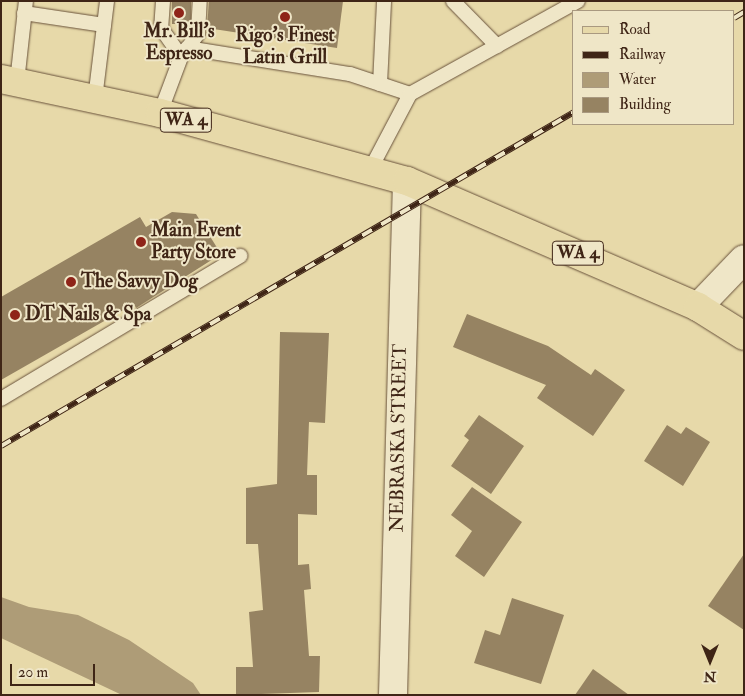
<!DOCTYPE html>
<html>
<head>
<meta charset="utf-8">
<style>
	body { margin:0 }
	#map { position:relative; width:745px; height:696px; overflow:hidden; background:#e7d9a9; font-family:"IM FELL Double Pica",serif }
	div>[style] { position:absolute }
	.water>* { inset:0; background:#ae9c77 }
	.building>* { inset:0; background:#968362; transform-origin:0 0 }
	.roads { filter:drop-shadow(0 0 1px #69523b) drop-shadow(0 0 1px #69523b) }
	.service>* { height:14px; margin:-7px; padding:0 7px; transform-origin:7px; border-radius:7px; background:#efe6c7 }
	.minor>* { height:28px; margin:-14px; padding:0 14px; transform-origin:14px; border-radius:14px; background:#efe6c7 }
	.primary>* { height:28px; margin:-14px; padding:0 14px; transform-origin:14px; border-radius:14px; background:#e7d9a9 }
	.rail>* { height:5.5px; margin-top:-2.75px; transform-origin:0; background:repeating-linear-gradient(90deg,#efe6c7 0 11px,#3f2516 0 22px); box-sizing:border-box; border-block:1px solid #3f2516 }
	.dots>* { width:14px; height:14px; translate:-50% -50%; box-sizing:border-box; border:2px solid #efe6c7; border-radius:50% }
	span { translate:-50% -50%; white-space:nowrap; text-align:center; line-height:1.15; -webkit-text-stroke:4px #efe6c7; paint-order:stroke }
	.shield-label span { padding:1px 4px; background:#efe6c7; border:1px solid; border-radius:4px; -webkit-text-stroke-width:0 }
	.shield-label { font-size:18px; color:#3f2516; font-weight:700 }
	.poi-label { font-size:19px; color:#3f2516; font-weight:700 }
	.left { translate:0 -50%; text-align:left }
	.street-label { font-size:19px; color:#3f2516 }
	.frame { position:absolute; inset:0; border:2px solid #3f2516; pointer-events:none }
	.legend { position:absolute; left:572px; top:10px; width:162px; height:115px; box-sizing:border-box; background:#efe6c7; border:1px solid #a99980; margin:0; padding:6px 9px; list-style:none; font-size:15px; color:#3f2516 }
	.legend li { display:flex; align-items:center; gap:10px; height:25px }
	.legend b { width:25px; border:1px solid #a99980 }
	.north { position:absolute; left:685px; top:636px; width:50px; height:50px; -webkit-text-stroke:4px #efe6c7; paint-order:stroke; rotate:180deg; font-size:14px; font-weight:700; line-height:20px; text-align:center; color:#3f2516 }
	.north::after { content:''; display:block; margin:auto; width:18px; height:22px; background:#3f2516; clip-path:polygon(50% 0,100% 100%,50% 72%,0 100%) }
	.scale { position:absolute; left:10px; top:664px; width:85px; height:22px; box-sizing:border-box; border:2px solid #3f2516; border-top:0; padding-left:6px; font-size:15px; line-height:18px; white-space:nowrap; color:#3f2516; -webkit-text-stroke:4px #efe6c7; paint-order:stroke }
</style>
</head>
<body>
<div id="map">
	<div class="water">
		<div style="clip-path:polygon(1px 597px,29px 607px,78px 615px,129px 640px,193px 683px,201px 695px,122px 695px,1px 638px)"></div>
	</div>
	<div class="building">
		<div style="left:172px;top:1px;width:19px;height:23px"></div>
		<div style="clip-path:polygon(209px 1px,343px 1px,337px 48px,207px 28px)"></div>
		<div style="clip-path:polygon(172px 212px,196px 214px,221px 254px,136px 308px,134px 304px,1px 380px,1px 297px,140px 217px,146px 227px)"></div>
		<div style="clip-path:polygon(467px 314px,548px 346px,591px 375px,595px 369px,625px 390px,593px 436px,537px 398px,546px 385px,453px 347px)"></div>
		<div style="clip-path:polygon(280px 332px,329px 333px,325px 423px,309px 422px,307px 475px,317px 475px,317px 515px,298px 514px,298px 565px,309px 564px,311px 589px,304px 590px,309px 656px,320px 656px,319px 692px,236px 695px,236px 667px,253px 667px,249px 612px,263px 610px,258px 544px,246px 544px,246px 488px,277px 484px)"></div>
		<div style="clip-path:polygon(479px 415px,524px 446px,491px 494px,451px 466px,469px 440px,464px 436px)"></div>
		<div style="clip-path:polygon(667px 425px,681px 434px,686px 427px,710px 442px,683px 486px,644px 461px)"></div>
		<div style="clip-path:polygon(472px 487px,522px 522px,484px 577px,455px 556px,472px 531px,451px 515px)"></div>
		<div style="clip-path:polygon(744px 554px,744px 630px,708px 606px)"></div>
		<div style="clip-path:polygon(512px 598px,564px 615px,541px 684px,474px 663px,485px 630px,500px 635px)"></div>
		<div style="clip-path:polygon(593px 669px,629px 695px,575px 695px)"></div>
	</div>
	<div class="roads">
		<div class="service">
			<div style="left:163px;top:1px;width:27px;rotate:94deg"></div>
			<div style="left:161px;top:28px;width:35px;rotate:55deg"></div>
			<div style="left:453px;top:1px;width:63px;rotate:45.6deg"></div>
			<div style="left:24px;top:13px;width:81px;rotate:8.5deg"></div>
			<div style="left:187px;top:48px;width:165px;rotate:9.1deg"></div>
			<div style="left:350px;top:74px;width:63px;rotate:18.4deg"></div>
			<div style="left:17px;top:82px;width:81px;rotate:-83.7deg"></div>
			<div style="left:380px;top:84px;width:83px;rotate:-87.2deg"></div>
			<div style="left:95px;top:99px;width:99px;rotate:-83deg"></div>
			<div style="left:160px;top:113px;width:60px;rotate:-69.4deg"></div>
			<div style="left:181px;top:57px;width:29px;rotate:-54deg"></div>
			<div style="left:198px;top:34px;width:33px;rotate:-87deg"></div>
			<div style="left:370px;top:170px;width:86px;rotate:-62.2deg"></div>
			<div style="left:410px;top:94px;width:192px;rotate:-29deg"></div>
			<div style="left:1px;top:399px;width:279px;rotate:-30.9deg"></div>
		</div>
		<div class="minor">
			<div style="left:698px;top:307px;width:66px;rotate:-46.2deg"></div>
			<div style="left:393px;top:695px;width:514px;rotate:-88.44deg"></div>
		</div>
		<div class="primary">
			<div style="left:1px;top:79px;width:163px;rotate:12.1deg"></div>
			<div style="left:160px;top:113px;width:256px;rotate:15.4deg"></div>
			<div style="left:407px;top:181px;width:317px;rotate:23.4deg"></div>
			<div style="left:698px;top:307px;width:54px;rotate:32.2deg"></div>
		</div>
	</div>
	<div class="rail">
		<div style="left:734px;top:18px;width:12px;rotate:-31deg"></div>
		<div style="left:1px;top:446px;width:663px;rotate:-30.24deg"></div>
	</div>
	<div class="dots">
		<div style="left:179px;top:13px;background:#8f2418"></div>
		<div style="left:285px;top:17px;background:#8f2418"></div>
		<div style="left:141px;top:242px;background:#8f2418"></div>
		<div style="left:71px;top:282px;background:#8f2418"></div>
		<div style="left:15px;top:315px;background:#8f2418"></div>
	</div>
	<div class="shield-label">
		<span style="left:186px;top:120px">WA 4</span>
		<span style="left:578px;top:253px">WA 4</span>
	</div>
	<div class="poi-label">
		<span style="left:179px;top:43px">Mr. Bill's<br>Espresso</span>
		<span style="left:285px;top:47px">Rigo's Finest<br>Latin Grill</span>
		<span class="left" style="left:151px;top:242px">Main Event<br>Party Store</span>
		<span class="left" style="left:81px;top:282px">The Savvy Dog</span>
		<span class="left" style="left:25px;top:315px">DT Nails &amp; Spa</span>
	</div>
	<div class="street-label">
		<span style="left:399px;top:438px;rotate:-89deg">NEBRASKA STREET</span>
	</div>
	<div class="frame"></div>
	<ul class="legend">
	<li><b style="height:6px;background:#e7d9a9"></b>Road</li>
	<li><b style="height:6px;background:#3f2516"></b>Railway</li>
	<li><b style="height:14px;background:#ae9c77"></b>Water</li>
	<li><b style="height:14px;background:#968362"></b>Building</li>
	</ul>
	<div class="north">N</div>
	<div class="scale">20 m</div>
</div>
</body>
</html>
